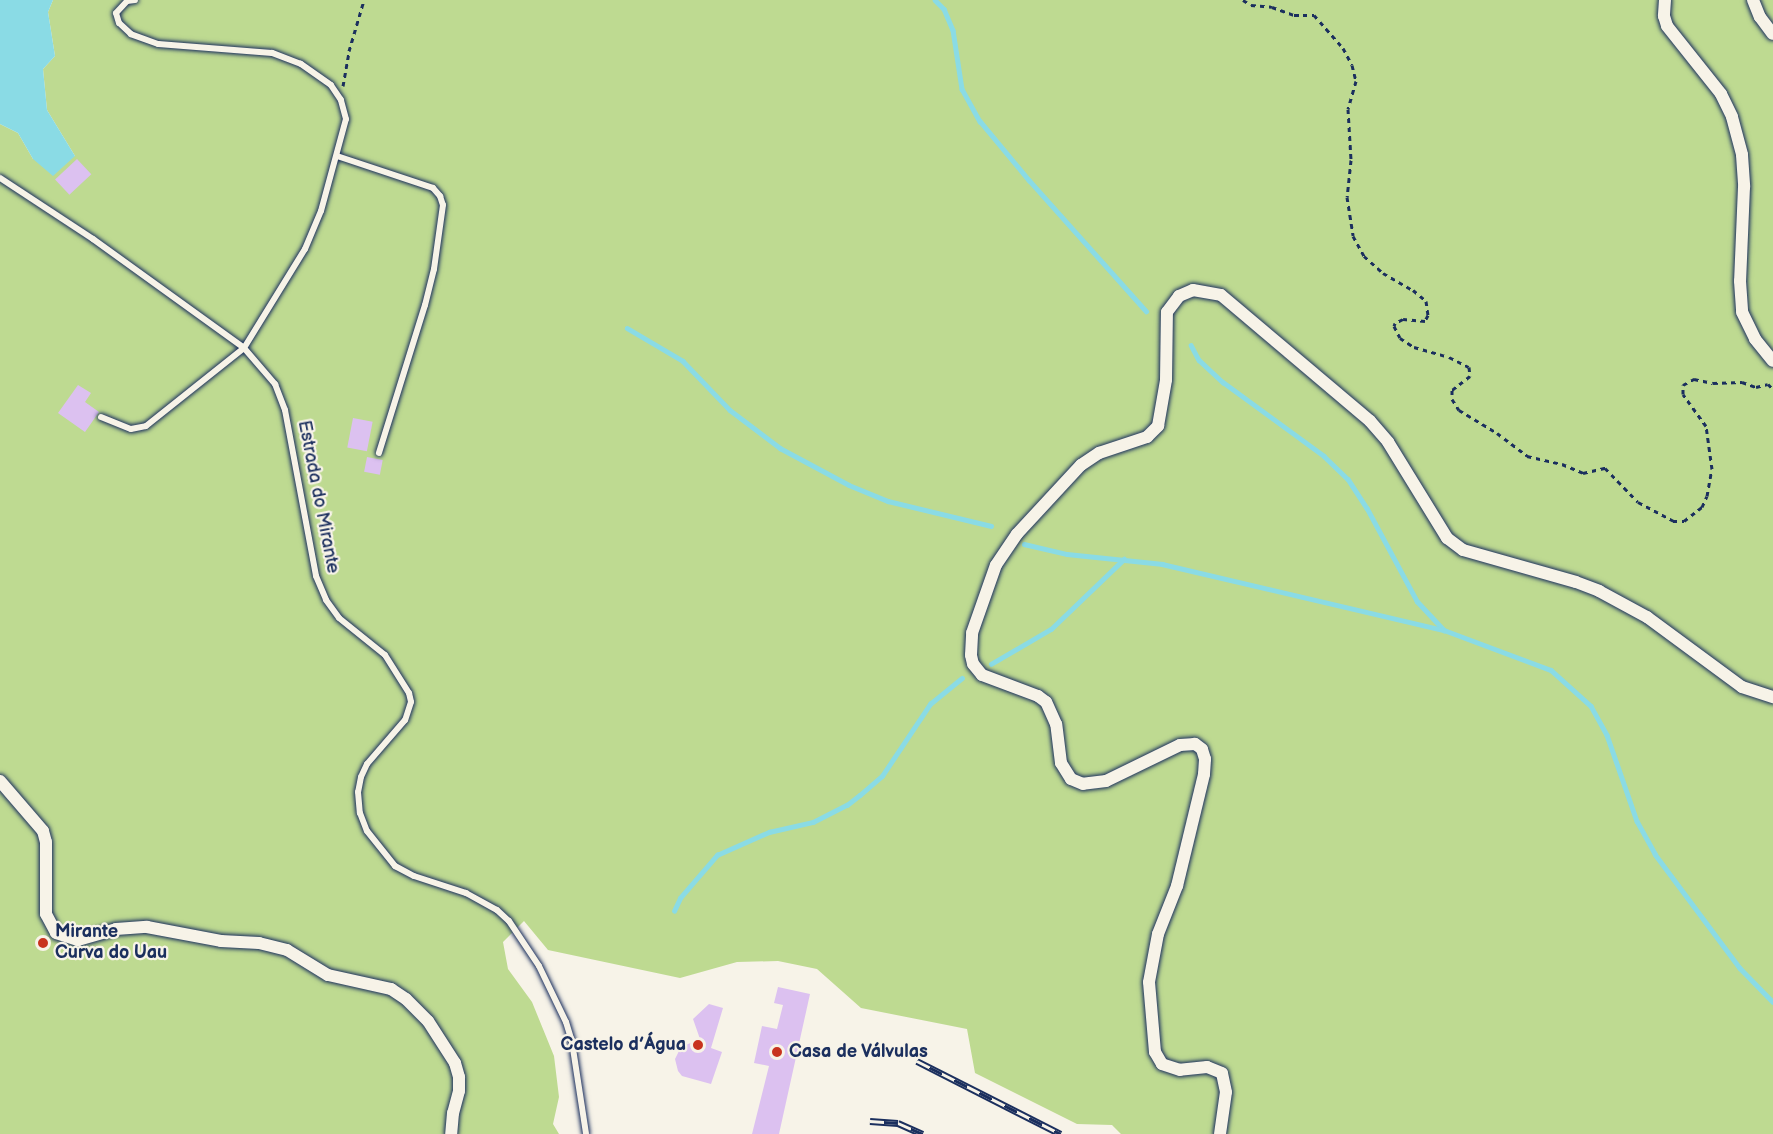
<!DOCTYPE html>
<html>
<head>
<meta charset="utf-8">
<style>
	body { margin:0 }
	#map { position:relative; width:1773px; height:1134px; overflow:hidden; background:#f7f3e8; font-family:"Balsamiq Sans",sans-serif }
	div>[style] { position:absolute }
	.green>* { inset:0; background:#beda91 }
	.water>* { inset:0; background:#8adbe5 }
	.stream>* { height:4.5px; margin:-2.25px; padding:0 2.25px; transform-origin:2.25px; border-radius:2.25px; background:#8adbe5 }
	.building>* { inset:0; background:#dcc1f0; transform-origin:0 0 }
	.path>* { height:3px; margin-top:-1.5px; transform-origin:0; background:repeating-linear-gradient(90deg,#1b2f5e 0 4.5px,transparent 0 9px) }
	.roads { filter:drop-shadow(0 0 2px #1b2f5e) drop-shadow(0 0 2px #1b2f5e) }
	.service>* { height:6px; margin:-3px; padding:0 3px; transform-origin:3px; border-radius:3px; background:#f7f3e8 }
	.minor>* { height:12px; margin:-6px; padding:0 6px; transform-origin:6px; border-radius:6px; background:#f7f3e8 }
	.rail>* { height:7px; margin-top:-3.5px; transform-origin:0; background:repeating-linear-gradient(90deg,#f7f3e8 0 14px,#1b2f5e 0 28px); box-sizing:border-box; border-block:2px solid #1b2f5e }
	.dots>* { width:16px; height:16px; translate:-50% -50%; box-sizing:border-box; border:3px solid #f7f3e8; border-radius:50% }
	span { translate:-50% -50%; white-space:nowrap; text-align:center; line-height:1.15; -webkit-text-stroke:4.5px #f7f3e8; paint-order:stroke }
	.street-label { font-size:18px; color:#1b2f5e }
	.poi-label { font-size:18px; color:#1b2f5e; font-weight:700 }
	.left { translate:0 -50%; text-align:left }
	.right { translate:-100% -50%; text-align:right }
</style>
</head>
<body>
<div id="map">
	<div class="green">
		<div style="clip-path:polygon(53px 0,1773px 0,1773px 1134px,1121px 1134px,1112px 1125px,1077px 1124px,975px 1073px,967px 1029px,861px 1008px,817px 969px,778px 961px,737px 962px,680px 978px,548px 950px,524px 921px,503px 942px,508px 969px,532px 1002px,554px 1056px,559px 1097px,553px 1124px,559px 1134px,0 1134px,0 124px,18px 133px,33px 159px,75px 156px,47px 110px,43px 69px,55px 56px,48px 12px)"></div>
	</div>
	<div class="water">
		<div style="clip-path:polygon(0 0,53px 0,48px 12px,55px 56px,43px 69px,47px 110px,75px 156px,53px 176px,33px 159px,18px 133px,0 124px)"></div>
	</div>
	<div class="stream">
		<div style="left:935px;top:0;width:13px;rotate:45deg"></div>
		<div style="left:944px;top:9px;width:23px;rotate:67deg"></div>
		<div style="left:953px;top:30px;width:60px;rotate:81.3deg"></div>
		<div style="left:962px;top:89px;width:37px;rotate:61deg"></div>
		<div style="left:980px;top:121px;width:77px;rotate:50.3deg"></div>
		<div style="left:1029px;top:180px;width:176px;rotate:48.2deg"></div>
		<div style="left:627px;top:328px;width:65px;rotate:30.5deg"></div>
		<div style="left:683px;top:361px;width:68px;rotate:46.2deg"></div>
		<div style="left:730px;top:410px;width:63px;rotate:37.2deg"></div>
		<div style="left:780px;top:448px;width:78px;rotate:28.2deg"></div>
		<div style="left:849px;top:485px;width:42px;rotate:22.3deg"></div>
		<div style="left:888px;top:501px;width:106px;rotate:13.6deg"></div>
		<div style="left:1191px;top:345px;width:17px;rotate:62deg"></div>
		<div style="left:1199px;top:360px;width:33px;rotate:43deg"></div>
		<div style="left:1223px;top:382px;width:125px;rotate:36.2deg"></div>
		<div style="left:1324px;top:456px;width:33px;rotate:44deg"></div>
		<div style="left:1348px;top:479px;width:35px;rotate:57deg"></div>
		<div style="left:1367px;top:508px;width:106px;rotate:61.7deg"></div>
		<div style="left:1417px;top:601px;width:40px;rotate:47deg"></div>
		<div style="left:1444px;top:630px;width:114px;rotate:20.5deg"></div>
		<div style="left:1551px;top:670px;width:54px;rotate:42deg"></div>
		<div style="left:1591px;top:706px;width:33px;rotate:61deg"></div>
		<div style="left:1607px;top:735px;width:91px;rotate:70.8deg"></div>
		<div style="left:1637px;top:821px;width:38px;rotate:61deg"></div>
		<div style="left:1655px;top:854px;width:142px;rotate:53.3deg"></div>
		<div style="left:1740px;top:968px;width:47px;rotate:45.9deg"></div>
		<div style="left:1024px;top:544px;width:44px;rotate:13.1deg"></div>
		<div style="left:1067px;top:554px;width:96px;rotate:6deg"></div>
		<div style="left:1162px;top:564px;width:290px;rotate:13.2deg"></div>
		<div style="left:991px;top:664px;width:69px;rotate:-30.3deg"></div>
		<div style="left:1051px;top:629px;width:101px;rotate:-43.8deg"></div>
		<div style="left:674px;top:911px;width:14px;rotate:-65deg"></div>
		<div style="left:680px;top:898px;width:57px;rotate:-49.3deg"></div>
		<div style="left:717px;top:855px;width:57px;rotate:-23.9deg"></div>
		<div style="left:769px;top:832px;width:45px;rotate:-12.8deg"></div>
		<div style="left:813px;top:822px;width:38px;rotate:-27deg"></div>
		<div style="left:847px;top:805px;width:16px;rotate:-38deg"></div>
		<div style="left:860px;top:795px;width:29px;rotate:-41deg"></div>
		<div style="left:882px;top:776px;width:87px;rotate:-56.3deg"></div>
		<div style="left:930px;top:704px;width:41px;rotate:-39.1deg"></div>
	</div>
	<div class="building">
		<div style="left:77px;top:159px;width:21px;height:30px;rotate:47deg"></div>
		<div style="clip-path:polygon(78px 385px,91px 393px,85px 402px,99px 412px,85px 432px,58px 413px)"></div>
		<div style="left:353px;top:418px;width:20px;height:30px;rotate:11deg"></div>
		<div style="left:367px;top:457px;width:16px;height:15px;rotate:11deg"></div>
		<div style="clip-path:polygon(778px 987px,810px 994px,779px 1134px,752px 1134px,769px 1066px,754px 1063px,762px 1026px,777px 1029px,783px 1005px,774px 1003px)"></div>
		<div style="clip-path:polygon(709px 1004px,723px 1008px,711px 1048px,722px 1052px,711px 1084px,682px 1076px,678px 1071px,675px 1059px,681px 1047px,700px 1039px,693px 1019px)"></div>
	</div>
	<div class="path">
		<div style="left:1243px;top:0;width:9px;rotate:32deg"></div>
		<div style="left:1251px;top:5px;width:21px;rotate:5deg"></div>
		<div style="left:1272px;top:7px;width:23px;rotate:20deg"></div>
		<div style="left:1294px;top:15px;width:20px"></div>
		<div style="left:1314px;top:15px;width:44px;rotate:48.7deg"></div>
		<div style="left:1343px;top:48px;width:19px;rotate:62deg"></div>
		<div style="left:1352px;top:65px;width:16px;rotate:76deg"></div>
		<div style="left:1356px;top:81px;width:29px;rotate:106deg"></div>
		<div style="left:1348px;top:109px;width:51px;rotate:86.6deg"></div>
		<div style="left:1351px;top:160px;width:37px;rotate:96deg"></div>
		<div style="left:1347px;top:197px;width:39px;rotate:81deg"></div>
		<div style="left:1353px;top:236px;width:23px;rotate:61deg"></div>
		<div style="left:1364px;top:256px;width:25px;rotate:42deg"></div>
		<div style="left:1383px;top:273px;width:34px;rotate:30deg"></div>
		<div style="left:1413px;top:290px;width:17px;rotate:40deg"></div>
		<div style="left:1426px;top:301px;width:14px;rotate:82deg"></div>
		<div style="left:1428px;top:315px;width:7px;rotate:117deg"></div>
		<div style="left:1425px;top:321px;width:22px;rotate:-175deg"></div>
		<div style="left:1403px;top:319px;width:9px;rotate:153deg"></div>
		<div style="left:1395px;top:323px;width:3px;rotate:108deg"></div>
		<div style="left:1394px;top:326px;width:13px;rotate:63deg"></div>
		<div style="left:1400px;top:338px;width:17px;rotate:33deg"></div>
		<div style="left:1414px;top:347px;width:36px;rotate:16deg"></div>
		<div style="left:1449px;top:357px;width:22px;rotate:27deg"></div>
		<div style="left:1469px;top:367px;width:9px;rotate:84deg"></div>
		<div style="left:1470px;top:376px;width:23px;rotate:142deg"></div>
		<div style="left:1452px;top:390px;width:9px;rotate:90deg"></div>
		<div style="left:1452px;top:399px;width:13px;rotate:58deg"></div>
		<div style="left:1459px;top:410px;width:44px;rotate:31.2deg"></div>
		<div style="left:1497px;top:433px;width:38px;rotate:37deg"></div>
		<div style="left:1527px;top:456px;width:36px;rotate:13deg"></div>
		<div style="left:1562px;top:464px;width:23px;rotate:23deg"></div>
		<div style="left:1583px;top:473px;width:23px;rotate:-13deg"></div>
		<div style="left:1605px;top:468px;width:47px;rotate:45.9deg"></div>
		<div style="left:1638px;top:502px;width:40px;rotate:28deg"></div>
		<div style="left:1673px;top:521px;width:11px"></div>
		<div style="left:1684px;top:521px;width:23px;rotate:-38deg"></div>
		<div style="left:1702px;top:507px;width:12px;rotate:-66deg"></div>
		<div style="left:1707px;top:496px;width:27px;rotate:-80deg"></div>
		<div style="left:1712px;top:469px;width:43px;rotate:-97.9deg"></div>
		<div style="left:1706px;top:426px;width:39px;rotate:-126deg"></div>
		<div style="left:1683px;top:394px;width:9px;rotate:-90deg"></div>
		<div style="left:1683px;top:385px;width:13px;rotate:-29deg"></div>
		<div style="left:1694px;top:379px;width:19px;rotate:12deg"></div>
		<div style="left:1713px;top:383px;width:29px;rotate:-2deg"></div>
		<div style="left:1742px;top:382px;width:15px;rotate:20deg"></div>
		<div style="left:1756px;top:387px;width:12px;rotate:-14deg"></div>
		<div style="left:1768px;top:384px;width:7px;rotate:45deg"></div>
		<div style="left:343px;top:86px;width:36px;rotate:-80deg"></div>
		<div style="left:349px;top:51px;width:53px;rotate:-73.6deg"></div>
	</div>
	<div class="roads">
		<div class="service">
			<div style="left:337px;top:156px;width:101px;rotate:18.4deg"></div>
			<div style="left:433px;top:188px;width:11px;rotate:49deg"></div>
			<div style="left:440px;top:196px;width:9px;rotate:72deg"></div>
			<div style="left:443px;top:205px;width:65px;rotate:98deg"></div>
			<div style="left:434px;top:269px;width:37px;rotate:104deg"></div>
			<div style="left:425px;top:305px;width:155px;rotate:107.3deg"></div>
			<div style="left:0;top:178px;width:111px;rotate:33.3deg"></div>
			<div style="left:93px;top:239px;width:186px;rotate:35.8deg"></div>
			<div style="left:244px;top:348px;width:48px;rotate:49.3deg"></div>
			<div style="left:275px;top:384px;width:28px;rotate:69deg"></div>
			<div style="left:285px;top:410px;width:169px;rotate:79.4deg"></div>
			<div style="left:316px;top:576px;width:26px;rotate:67deg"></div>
			<div style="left:326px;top:600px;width:22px;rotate:54deg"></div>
			<div style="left:339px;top:618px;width:59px;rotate:38.8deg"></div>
			<div style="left:385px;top:655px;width:45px;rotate:57.7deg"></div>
			<div style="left:409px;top:693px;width:9px;rotate:77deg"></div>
			<div style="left:411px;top:702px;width:19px;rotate:108deg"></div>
			<div style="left:405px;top:720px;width:58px;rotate:130.8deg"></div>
			<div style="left:367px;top:764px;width:14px;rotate:115deg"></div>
			<div style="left:361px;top:777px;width:15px;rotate:101deg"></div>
			<div style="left:358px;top:792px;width:21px;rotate:85deg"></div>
			<div style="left:360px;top:813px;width:19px;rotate:69deg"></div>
			<div style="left:367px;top:831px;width:45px;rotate:51.3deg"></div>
			<div style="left:395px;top:866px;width:21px;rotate:28deg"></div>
			<div style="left:414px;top:876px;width:55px;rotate:18.1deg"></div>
			<div style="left:466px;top:893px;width:35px;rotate:29deg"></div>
			<div style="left:497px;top:910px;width:16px;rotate:43deg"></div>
			<div style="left:509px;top:921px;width:54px;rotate:56.3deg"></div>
			<div style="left:539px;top:966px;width:62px;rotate:64.3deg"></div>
			<div style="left:566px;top:1022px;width:21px;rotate:73deg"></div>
			<div style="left:572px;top:1042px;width:93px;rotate:81.3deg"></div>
			<div style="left:101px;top:417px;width:32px;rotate:22deg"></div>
			<div style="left:131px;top:429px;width:15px;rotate:-11deg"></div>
			<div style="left:146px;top:426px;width:125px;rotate:-38.5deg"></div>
			<div style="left:244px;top:348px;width:116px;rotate:-58.4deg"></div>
			<div style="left:305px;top:249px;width:41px;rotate:-67.2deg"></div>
			<div style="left:321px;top:211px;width:95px;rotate:-74.8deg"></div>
			<div style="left:346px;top:119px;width:20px;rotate:-105deg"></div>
			<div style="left:341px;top:100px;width:18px;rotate:-124deg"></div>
			<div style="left:331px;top:85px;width:37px;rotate:-145deg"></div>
			<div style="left:301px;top:64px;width:31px;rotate:-159deg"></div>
			<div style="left:272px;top:53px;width:114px;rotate:-175.5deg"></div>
			<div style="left:158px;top:44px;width:29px;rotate:-160deg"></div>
			<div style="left:131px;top:34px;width:16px;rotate:-137deg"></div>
			<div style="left:119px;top:23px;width:10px;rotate:-107deg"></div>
			<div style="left:116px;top:13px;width:16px;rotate:-47deg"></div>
			<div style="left:127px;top:1px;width:8px;rotate:-7deg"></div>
		</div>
		<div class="minor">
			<div style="left:1665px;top:0;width:16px;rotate:94deg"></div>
			<div style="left:1664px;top:16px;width:10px;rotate:73deg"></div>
			<div style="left:1667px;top:26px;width:87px;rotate:51.5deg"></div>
			<div style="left:1721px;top:94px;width:25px;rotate:64deg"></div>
			<div style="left:1732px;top:117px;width:39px;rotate:75deg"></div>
			<div style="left:1742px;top:155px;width:32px;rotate:86deg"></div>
			<div style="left:1744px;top:187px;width:94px;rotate:92.4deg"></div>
			<div style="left:1740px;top:281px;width:31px;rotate:86deg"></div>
			<div style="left:1742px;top:312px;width:30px;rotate:64deg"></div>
			<div style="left:1755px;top:339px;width:28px;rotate:51deg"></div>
			<div style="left:1753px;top:0;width:18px;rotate:68deg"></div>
			<div style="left:1760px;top:17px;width:21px;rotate:53deg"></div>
			<div style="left:0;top:781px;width:66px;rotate:49.3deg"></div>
			<div style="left:43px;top:831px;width:11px;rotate:75deg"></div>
			<div style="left:46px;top:842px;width:72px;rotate:90deg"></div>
			<div style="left:46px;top:914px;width:21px;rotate:62deg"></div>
			<div style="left:56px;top:933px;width:23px;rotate:18deg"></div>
			<div style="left:78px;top:940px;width:40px;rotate:-16deg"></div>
			<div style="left:116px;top:929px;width:31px;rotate:-4deg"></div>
			<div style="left:147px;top:927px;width:75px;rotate:10.7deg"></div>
			<div style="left:221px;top:941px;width:38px;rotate:3deg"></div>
			<div style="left:259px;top:943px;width:29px;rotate:14deg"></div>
			<div style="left:287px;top:950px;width:48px;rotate:31.4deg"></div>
			<div style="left:328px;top:975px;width:65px;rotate:12.5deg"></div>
			<div style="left:391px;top:989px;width:18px;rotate:34deg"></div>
			<div style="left:406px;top:999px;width:31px;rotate:45deg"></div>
			<div style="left:428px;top:1021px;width:50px;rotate:57.3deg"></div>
			<div style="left:455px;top:1063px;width:15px;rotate:74deg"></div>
			<div style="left:459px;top:1077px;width:14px;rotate:90deg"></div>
			<div style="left:459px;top:1091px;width:23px;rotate:105deg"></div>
			<div style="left:453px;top:1113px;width:21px;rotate:95deg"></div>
			<div style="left:1220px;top:1134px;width:42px;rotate:-81.9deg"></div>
			<div style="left:1226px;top:1092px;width:19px;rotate:-102deg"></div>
			<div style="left:1222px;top:1073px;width:16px;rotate:-158deg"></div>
			<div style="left:1207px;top:1067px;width:27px;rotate:174deg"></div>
			<div style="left:1180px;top:1070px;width:19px;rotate:-162deg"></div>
			<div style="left:1162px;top:1064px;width:14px;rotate:-120deg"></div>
			<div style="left:1155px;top:1052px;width:70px;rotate:-94.9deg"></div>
			<div style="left:1149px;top:982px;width:49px;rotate:-79.4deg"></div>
			<div style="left:1158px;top:934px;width:52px;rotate:-68.4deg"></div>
			<div style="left:1177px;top:886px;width:115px;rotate:-76.4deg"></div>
			<div style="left:1204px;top:774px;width:15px;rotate:-86deg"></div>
			<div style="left:1205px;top:759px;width:10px;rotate:-107deg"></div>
			<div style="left:1202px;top:749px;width:9px;rotate:-144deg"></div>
			<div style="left:1195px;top:744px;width:15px;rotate:176deg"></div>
			<div style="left:1180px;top:745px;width:82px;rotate:154.1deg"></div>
			<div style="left:1106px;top:781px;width:23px;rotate:173deg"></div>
			<div style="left:1083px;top:784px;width:13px;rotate:-157deg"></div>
			<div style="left:1071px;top:779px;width:19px;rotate:-122deg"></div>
			<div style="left:1061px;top:763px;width:39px;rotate:-97deg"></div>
			<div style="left:1056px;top:724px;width:24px;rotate:-114deg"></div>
			<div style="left:1046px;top:702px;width:10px;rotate:-143deg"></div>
			<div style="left:1038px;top:696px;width:60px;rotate:-159.4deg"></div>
			<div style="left:982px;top:675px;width:14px;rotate:-129deg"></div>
			<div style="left:973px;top:664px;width:9px;rotate:-103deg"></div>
			<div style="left:971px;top:655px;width:22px;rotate:-87deg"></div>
			<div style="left:972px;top:633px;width:72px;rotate:-70.6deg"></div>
			<div style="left:996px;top:565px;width:37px;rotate:-56deg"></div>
			<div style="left:1017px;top:534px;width:94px;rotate:-47.2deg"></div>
			<div style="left:1081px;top:465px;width:22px;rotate:-34deg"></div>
			<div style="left:1099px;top:453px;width:51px;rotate:-18.4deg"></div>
			<div style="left:1147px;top:437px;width:16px;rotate:-45deg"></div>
			<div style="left:1158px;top:426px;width:47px;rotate:-80.1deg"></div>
			<div style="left:1166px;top:380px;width:68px;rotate:-89.2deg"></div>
			<div style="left:1167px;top:312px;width:20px;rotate:-53deg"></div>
			<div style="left:1179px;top:296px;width:15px;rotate:-23deg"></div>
			<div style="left:1193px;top:290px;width:28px;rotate:10deg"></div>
			<div style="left:1221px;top:295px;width:195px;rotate:40.2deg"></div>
			<div style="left:1370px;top:421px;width:28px;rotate:49deg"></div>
			<div style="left:1388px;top:442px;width:113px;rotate:58.4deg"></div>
			<div style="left:1447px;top:538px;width:20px;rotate:37deg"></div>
			<div style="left:1463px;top:550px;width:117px;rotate:15.8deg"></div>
			<div style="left:1576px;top:582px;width:25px;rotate:21deg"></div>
			<div style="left:1599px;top:591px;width:55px;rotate:28.4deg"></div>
			<div style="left:1647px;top:617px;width:118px;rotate:36.4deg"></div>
			<div style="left:1742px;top:687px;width:33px;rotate:18deg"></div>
		</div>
	</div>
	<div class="rail">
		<div style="left:917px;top:1061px;width:161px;rotate:26.9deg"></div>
		<div style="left:870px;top:1121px;width:28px;rotate:4deg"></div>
		<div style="left:898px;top:1123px;width:27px;rotate:24deg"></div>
	</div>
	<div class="dots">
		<div style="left:43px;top:943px;background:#c8321e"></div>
		<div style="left:698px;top:1045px;background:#c8321e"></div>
		<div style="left:777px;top:1052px;background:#c8321e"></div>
	</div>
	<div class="street-label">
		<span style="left:318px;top:497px;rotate:79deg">Estrada do Mirante</span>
	</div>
	<div class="poi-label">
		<span class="left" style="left:55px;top:943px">Mirante<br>Curva do Uau</span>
		<span class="right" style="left:686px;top:1045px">Castelo d’Água</span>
		<span class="left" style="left:789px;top:1052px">Casa de Válvulas</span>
	</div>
</div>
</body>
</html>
